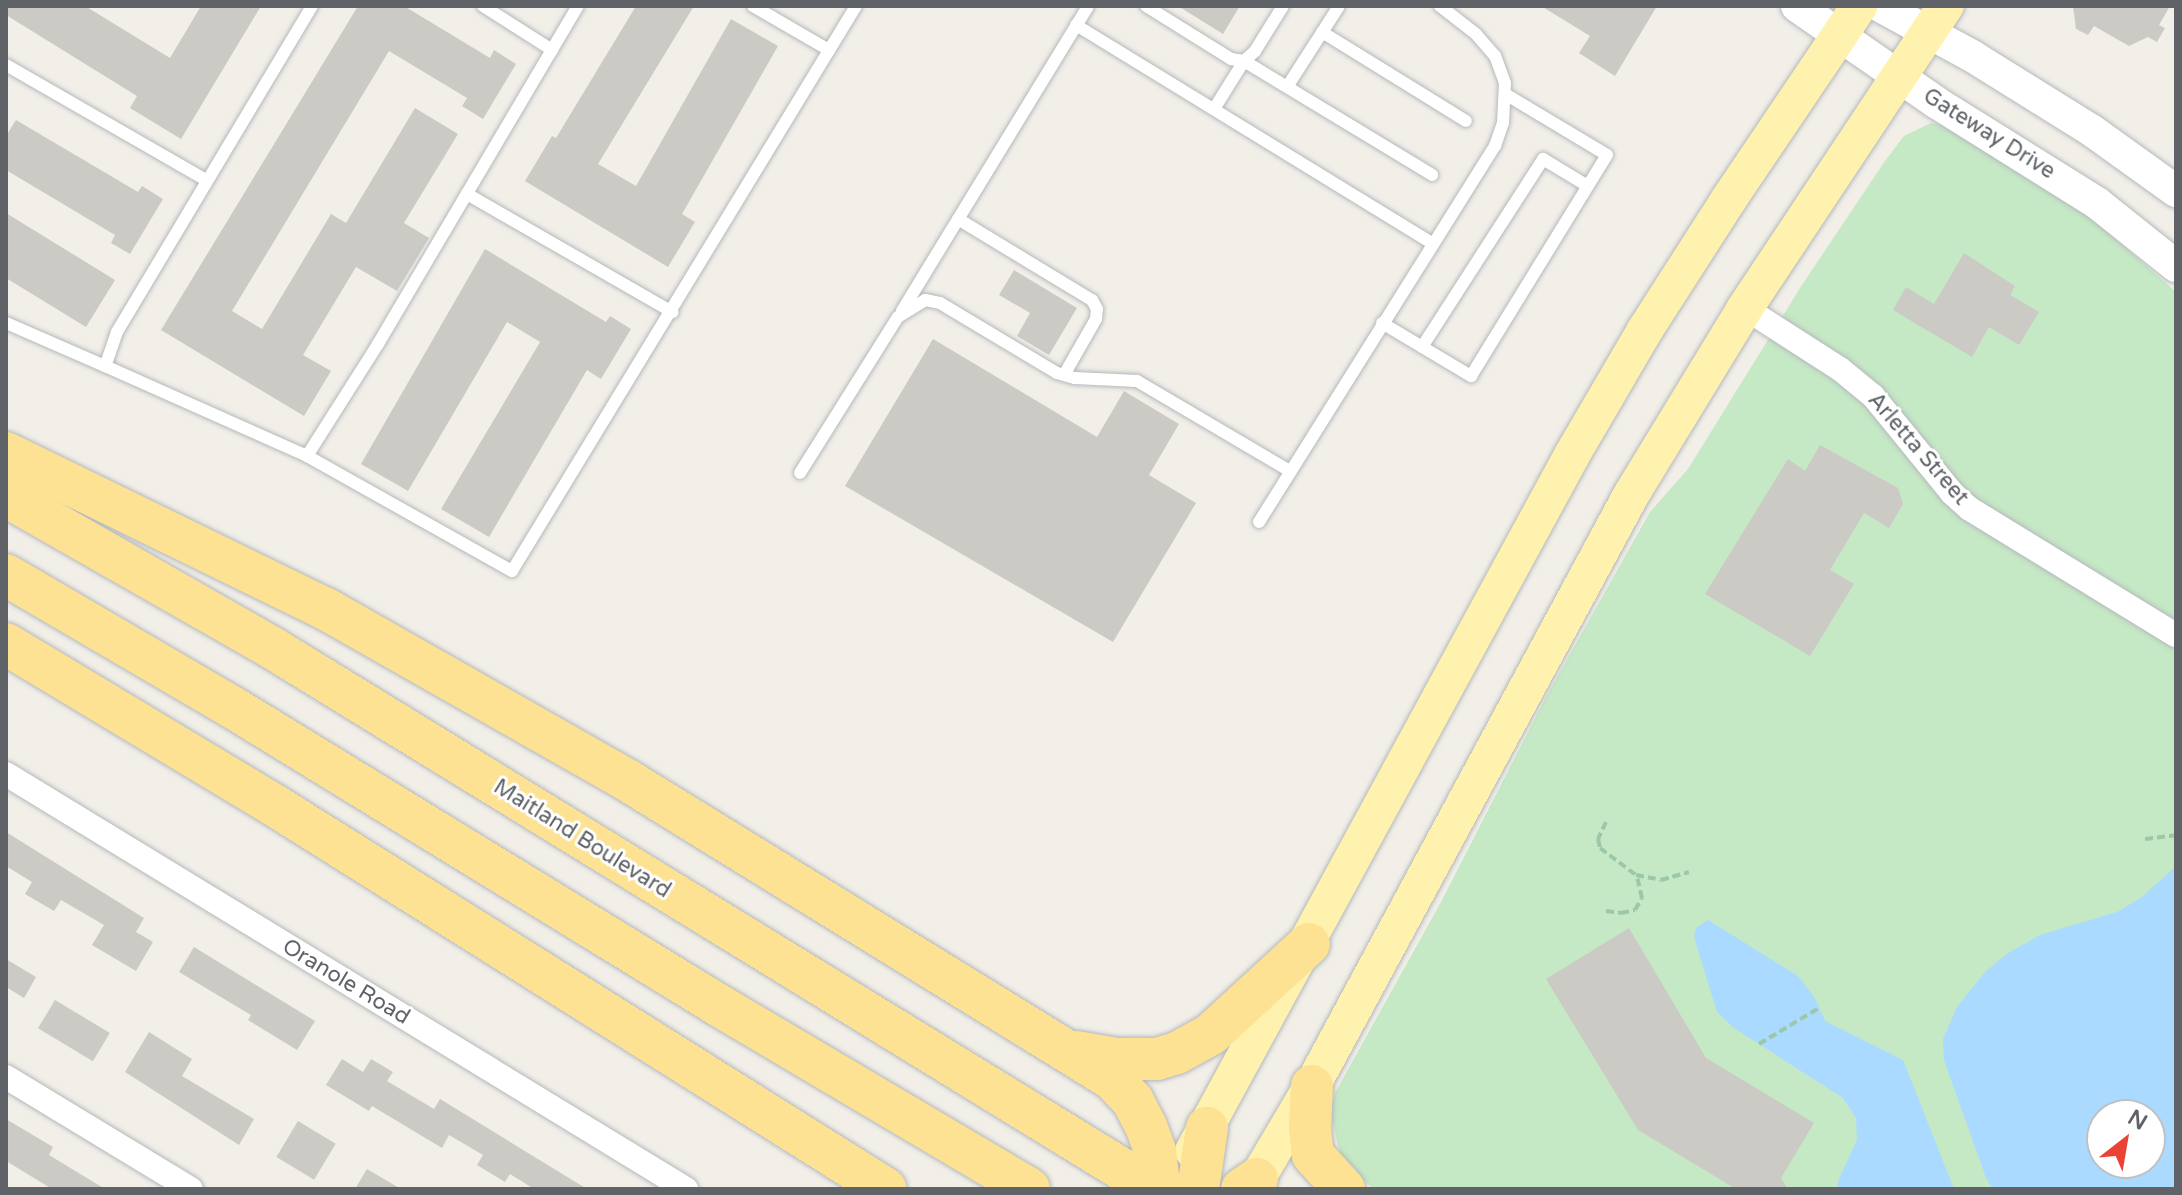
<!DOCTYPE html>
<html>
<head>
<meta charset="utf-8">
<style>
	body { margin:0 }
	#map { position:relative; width:2182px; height:1195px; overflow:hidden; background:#f1efe8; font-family:"Varela Round",sans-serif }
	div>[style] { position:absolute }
	.green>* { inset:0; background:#c5e8c5 }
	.water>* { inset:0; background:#aadaff }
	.building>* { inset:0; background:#cccac5; transform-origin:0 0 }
	.path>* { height:4px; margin-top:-2px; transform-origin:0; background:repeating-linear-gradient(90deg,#9cc7a9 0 8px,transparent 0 12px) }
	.roads { filter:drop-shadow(0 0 2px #b5b8bc) drop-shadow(0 0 2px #b5b8bc) }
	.lane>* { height:12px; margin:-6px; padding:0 6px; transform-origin:6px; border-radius:6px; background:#fff }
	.street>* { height:24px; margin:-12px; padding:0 12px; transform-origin:12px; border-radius:12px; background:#fff }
	.secondary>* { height:32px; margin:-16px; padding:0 16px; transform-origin:16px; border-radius:16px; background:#fff }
	.primary>* { height:36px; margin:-18px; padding:0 18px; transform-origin:18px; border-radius:18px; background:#fff2af }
	.highway>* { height:42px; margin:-21px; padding:0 21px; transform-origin:21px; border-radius:21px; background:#fde293 }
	span { translate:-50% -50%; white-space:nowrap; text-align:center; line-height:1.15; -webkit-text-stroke:6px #fff; paint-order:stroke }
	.street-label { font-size:22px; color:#5f6368 }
	.frame { position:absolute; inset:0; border:8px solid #5f6368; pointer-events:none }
	.north { position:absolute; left:2086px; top:1099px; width:80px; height:80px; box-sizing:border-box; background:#fff; border:2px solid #bfc1c3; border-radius:50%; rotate:31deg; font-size:22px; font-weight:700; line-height:32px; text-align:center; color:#5f6368 }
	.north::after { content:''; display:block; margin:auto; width:28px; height:36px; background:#ea4335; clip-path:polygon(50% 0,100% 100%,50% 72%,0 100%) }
</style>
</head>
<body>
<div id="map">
	<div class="green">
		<div style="clip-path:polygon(evenodd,1931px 123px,1947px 126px,2084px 211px,2176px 292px,2176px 1189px,1373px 1189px,1342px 1161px,1330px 1112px,1335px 1093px,1441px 902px,1547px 695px,1650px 512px,1688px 469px,1802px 285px,1885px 161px,1904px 136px,1931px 123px,2102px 1115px,2150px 1115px,2150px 1163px,2102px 1163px,2102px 1115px)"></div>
	</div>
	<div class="water">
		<div style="clip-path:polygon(evenodd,2176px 866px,2176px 1189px,1993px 1189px,1986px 1178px,1944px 1060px,1943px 1039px,1957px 1007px,1986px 971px,2008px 953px,2040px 935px,2117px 912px,2142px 897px,2176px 866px,2102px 1115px,2150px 1115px,2150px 1163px,2102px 1163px,2102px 1115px)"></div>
		<div style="clip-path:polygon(1708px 920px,1798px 976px,1815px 998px,1825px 1021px,1903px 1060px,1954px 1189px,1838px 1189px,1838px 1181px,1857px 1140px,1856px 1118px,1843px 1098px,1734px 1028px,1717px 1012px,1694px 937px,1696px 928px)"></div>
	</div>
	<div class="building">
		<div style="clip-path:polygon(6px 6px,85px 6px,170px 58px,201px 6px,261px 6px,181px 139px,130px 108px,137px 96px,6px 15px)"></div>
		<div style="clip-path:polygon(358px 6px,404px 6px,490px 58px,494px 50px,516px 64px,483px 119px,462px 106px,467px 98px,389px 51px,232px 311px,262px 329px,331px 214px,346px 223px,415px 108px,458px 134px,404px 223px,429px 238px,397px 291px,356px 267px,303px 355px,331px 371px,304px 416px,161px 330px)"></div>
		<div style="clip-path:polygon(636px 6px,694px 6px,598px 164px,636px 186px,731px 19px,778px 46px,682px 214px,695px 222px,668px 267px,525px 181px,552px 136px,556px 138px)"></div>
		<div style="clip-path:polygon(1178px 6px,1240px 6px,1223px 34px)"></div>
		<div style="clip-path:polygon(1541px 6px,1657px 6px,1615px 76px,1579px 53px,1590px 36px)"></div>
		<div style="clip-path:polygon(2073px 6px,2170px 6px,2159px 25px,2165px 28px,2157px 42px,2148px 37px,2129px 46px,2094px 26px,2088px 35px,2076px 29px)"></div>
		<div style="clip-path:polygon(16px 120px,138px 192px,142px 186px,163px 199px,130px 254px,111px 243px,115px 235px,6px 170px,6px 136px)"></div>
		<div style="clip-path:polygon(6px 213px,115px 280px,86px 327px,6px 278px)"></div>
		<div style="clip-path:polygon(485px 249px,606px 322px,610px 316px,631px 329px,601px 379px,587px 370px,489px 537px,441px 509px,540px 342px,507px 322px,408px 491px,361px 464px)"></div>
		<div style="clip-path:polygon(1964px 253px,2015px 286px,2010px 295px,2039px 312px,2019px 345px,1989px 327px,1972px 357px,1893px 310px,1906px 287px,1934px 304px)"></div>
		<div style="clip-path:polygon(1014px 270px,1077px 308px,1049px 355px,1017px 336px,1030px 313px,999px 295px)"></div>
		<div style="clip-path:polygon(933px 339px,1097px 437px,1124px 391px,1179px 424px,1149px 475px,1196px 503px,1113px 642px,845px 486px)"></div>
		<div style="clip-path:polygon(1820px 445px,1898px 488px,1903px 504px,1889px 528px,1864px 513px,1830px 570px,1854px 584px,1810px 656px,1705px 594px,1788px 459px,1805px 471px)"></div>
		<div style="clip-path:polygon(6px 832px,144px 918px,136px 932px,153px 942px,136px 971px,92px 945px,104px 925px,61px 900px,54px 911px,25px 894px,32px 882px,6px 866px)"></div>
		<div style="clip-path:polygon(1629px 928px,1706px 1058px,1814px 1123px,1781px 1178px,1788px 1189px,1736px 1189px,1638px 1130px,1546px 979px)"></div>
		<div style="clip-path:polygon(194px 947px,315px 1021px,297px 1050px,248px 1020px,251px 1015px,179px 972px)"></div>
		<div style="clip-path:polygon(6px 959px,36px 977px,24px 998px,6px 987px)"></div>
		<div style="left:55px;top:1000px;width:64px;height:33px;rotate:31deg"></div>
		<div style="clip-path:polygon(149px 1032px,192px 1059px,182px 1076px,254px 1119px,239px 1145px,125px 1072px)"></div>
		<div style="clip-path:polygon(342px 1059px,363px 1072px,371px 1059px,393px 1072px,387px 1081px,434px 1109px,440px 1099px,587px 1189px,534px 1189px,510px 1174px,505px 1182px,477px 1165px,483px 1155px,449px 1135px,442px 1148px,372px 1106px,369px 1111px,326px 1085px)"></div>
		<div style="clip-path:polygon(6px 1119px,53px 1147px,49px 1155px,105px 1189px,52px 1189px,6px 1161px)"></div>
		<div style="left:298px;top:1121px;width:44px;height:42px;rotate:31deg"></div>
		<div style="clip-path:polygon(367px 1169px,401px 1189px,355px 1189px)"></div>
	</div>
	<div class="path">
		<div style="left:1606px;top:822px;width:19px;rotate:115deg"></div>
		<div style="left:1598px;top:839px;width:9px;rotate:77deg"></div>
		<div style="left:1600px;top:848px;width:45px;rotate:36.9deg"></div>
		<div style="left:1636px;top:875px;width:25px;rotate:11deg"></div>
		<div style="left:1661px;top:880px;width:29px;rotate:-16deg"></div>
		<div style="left:2145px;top:839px;width:31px;rotate:-7deg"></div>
		<div style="left:1606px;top:911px;width:15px;rotate:8deg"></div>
		<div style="left:1621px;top:913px;width:14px;rotate:-12deg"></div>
		<div style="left:1635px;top:910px;width:14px;rotate:-60deg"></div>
		<div style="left:1642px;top:898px;width:22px;rotate:-103deg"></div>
		<div style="left:1759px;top:1044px;width:70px;rotate:-31deg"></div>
	</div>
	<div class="roads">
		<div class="lane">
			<div style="left:312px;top:6px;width:380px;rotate:120.9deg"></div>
			<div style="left:117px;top:332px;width:36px;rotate:109deg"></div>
			<div style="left:105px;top:366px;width:221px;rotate:24deg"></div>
			<div style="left:307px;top:456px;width:235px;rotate:29.3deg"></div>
			<div style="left:512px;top:571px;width:661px;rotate:-58.66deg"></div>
			<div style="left:483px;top:6px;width:82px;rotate:32.5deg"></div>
			<div style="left:753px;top:6px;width:88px;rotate:30.1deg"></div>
			<div style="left:1146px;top:6px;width:100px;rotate:31.9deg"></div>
			<div style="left:1231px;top:59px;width:13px;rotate:9deg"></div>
			<div style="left:1244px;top:61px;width:15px;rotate:-42deg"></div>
			<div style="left:1255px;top:51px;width:53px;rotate:-58.1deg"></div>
			<div style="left:1076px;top:25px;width:417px;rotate:31.5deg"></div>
			<div style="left:1322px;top:32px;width:169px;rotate:31.7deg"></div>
			<div style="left:6px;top:65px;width:231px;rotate:29.9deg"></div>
			<div style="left:1287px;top:87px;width:96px;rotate:-57.3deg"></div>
			<div style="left:1214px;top:109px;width:57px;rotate:-58deg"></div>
			<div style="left:1244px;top:61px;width:220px;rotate:31.2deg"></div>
			<div style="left:467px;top:194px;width:237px;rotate:29.9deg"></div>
			<div style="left:958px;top:219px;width:157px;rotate:31.2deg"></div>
			<div style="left:1092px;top:300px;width:10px;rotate:61deg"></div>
			<div style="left:1097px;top:309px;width:10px;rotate:96deg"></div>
			<div style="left:1096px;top:319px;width:64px;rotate:119.7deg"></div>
			<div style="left:902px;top:311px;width:357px;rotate:-58.6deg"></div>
			<div style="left:6px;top:323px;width:108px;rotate:23.5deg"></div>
			<div style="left:1382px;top:323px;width:104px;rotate:30.8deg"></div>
			<div style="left:1471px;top:376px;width:259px;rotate:-58.4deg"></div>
			<div style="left:1607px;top:155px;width:119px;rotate:-149.1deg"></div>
			<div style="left:1422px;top:347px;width:224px;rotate:-57.2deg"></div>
			<div style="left:1543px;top:159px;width:52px;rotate:31deg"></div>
			<div style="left:307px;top:456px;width:133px;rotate:-57.6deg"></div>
			<div style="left:378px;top:344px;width:393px;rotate:-59.4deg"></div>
			<div style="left:800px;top:473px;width:184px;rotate:-57.9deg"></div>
			<div style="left:898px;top:317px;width:32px;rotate:-32deg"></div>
			<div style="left:925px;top:300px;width:15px;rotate:11deg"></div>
			<div style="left:940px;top:303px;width:136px;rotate:30.9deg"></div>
			<div style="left:1057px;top:373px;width:19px;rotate:16deg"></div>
			<div style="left:1075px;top:378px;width:62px;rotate:2.8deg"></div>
			<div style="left:1137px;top:381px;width:178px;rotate:30.5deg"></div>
			<div style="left:1259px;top:522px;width:444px;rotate:-57.9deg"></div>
			<div style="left:1495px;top:146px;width:24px;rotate:-71deg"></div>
			<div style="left:1503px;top:123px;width:40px;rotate:-87.1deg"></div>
			<div style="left:1505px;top:83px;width:29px;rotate:-110deg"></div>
			<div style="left:1495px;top:56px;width:29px;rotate:-131deg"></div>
			<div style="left:1476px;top:34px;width:46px;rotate:-142.1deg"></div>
		</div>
		<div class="street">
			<div style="left:1745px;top:308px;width:113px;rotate:32.7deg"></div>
			<div style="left:1840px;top:369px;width:43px;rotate:39.3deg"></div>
			<div style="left:1873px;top:396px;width:125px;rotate:50.8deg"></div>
			<div style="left:1952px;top:493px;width:24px;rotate:42deg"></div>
			<div style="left:1970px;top:509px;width:241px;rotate:31.5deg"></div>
			<div style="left:6px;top:774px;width:797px;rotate:31.4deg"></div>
			<div style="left:6px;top:1077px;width:216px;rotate:31.2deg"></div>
		</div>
		<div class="secondary">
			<div style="left:1797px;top:6px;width:170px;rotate:34.7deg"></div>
			<div style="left:1937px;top:103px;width:189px;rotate:32deg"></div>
			<div style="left:2097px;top:203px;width:101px;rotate:38.6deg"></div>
			<div style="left:1880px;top:6px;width:105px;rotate:28.5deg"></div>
			<div style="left:1972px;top:56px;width:140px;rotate:31.9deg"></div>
			<div style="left:2091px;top:130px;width:105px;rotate:35.7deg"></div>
		</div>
		<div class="primary">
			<div style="left:1193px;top:1151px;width:793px;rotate:-61.43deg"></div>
			<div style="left:1572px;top:455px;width:145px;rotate:-59.7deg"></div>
			<div style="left:1645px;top:330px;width:156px;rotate:-57.3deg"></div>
			<div style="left:1729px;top:199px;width:233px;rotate:-56deg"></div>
			<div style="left:1251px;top:1189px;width:120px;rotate:-59.4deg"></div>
			<div style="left:1312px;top:1086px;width:672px;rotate:-61.64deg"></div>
			<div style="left:1631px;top:495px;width:219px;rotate:-58.6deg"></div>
			<div style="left:1745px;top:308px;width:363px;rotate:-56.4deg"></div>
		</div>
		<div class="highway">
			<div style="left:6px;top:453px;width:356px;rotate:26deg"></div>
			<div style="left:326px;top:609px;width:346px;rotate:29.6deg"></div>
			<div style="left:627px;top:780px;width:570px;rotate:31.65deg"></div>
			<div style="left:1112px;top:1079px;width:30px;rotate:46deg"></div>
			<div style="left:1133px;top:1101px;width:28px;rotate:63deg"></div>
			<div style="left:1146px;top:1126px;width:27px;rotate:70deg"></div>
			<div style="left:1155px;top:1151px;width:38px;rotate:83deg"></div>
			<div style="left:6px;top:496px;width:309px;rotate:29.7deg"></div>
			<div style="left:274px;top:649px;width:1032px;rotate:31.53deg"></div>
			<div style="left:6px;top:575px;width:262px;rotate:30.3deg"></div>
			<div style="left:232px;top:707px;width:572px;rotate:31.5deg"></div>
			<div style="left:720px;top:1006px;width:359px;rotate:30.6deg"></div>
			<div style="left:6px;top:644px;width:313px;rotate:31deg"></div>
			<div style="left:274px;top:805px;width:722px;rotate:32.11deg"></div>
			<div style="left:1076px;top:1052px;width:41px;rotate:9.9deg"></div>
			<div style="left:1116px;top:1059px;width:41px"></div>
			<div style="left:1157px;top:1059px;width:21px;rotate:-17deg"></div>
			<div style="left:1177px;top:1053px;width:39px;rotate:-29deg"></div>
			<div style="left:1211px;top:1034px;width:133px;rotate:-42.6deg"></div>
			<div style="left:1312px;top:1086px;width:42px;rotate:92.7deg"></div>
			<div style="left:1310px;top:1128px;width:27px;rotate:84deg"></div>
			<div style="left:1313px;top:1155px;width:46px;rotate:47.6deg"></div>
			<div style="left:1198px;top:1189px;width:62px;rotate:-81.6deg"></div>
			<div style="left:1242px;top:1189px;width:18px;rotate:-34deg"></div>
		</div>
	</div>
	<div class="street-label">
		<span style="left:1989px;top:134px;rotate:32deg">Gateway Drive</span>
		<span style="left:1918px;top:449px;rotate:49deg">Arletta Street</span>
		<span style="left:582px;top:839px;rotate:32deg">Maitland Boulevard</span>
		<span style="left:346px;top:982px;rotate:31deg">Oranole Road</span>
	</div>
	<div class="frame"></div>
	<div class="north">N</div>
</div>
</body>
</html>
